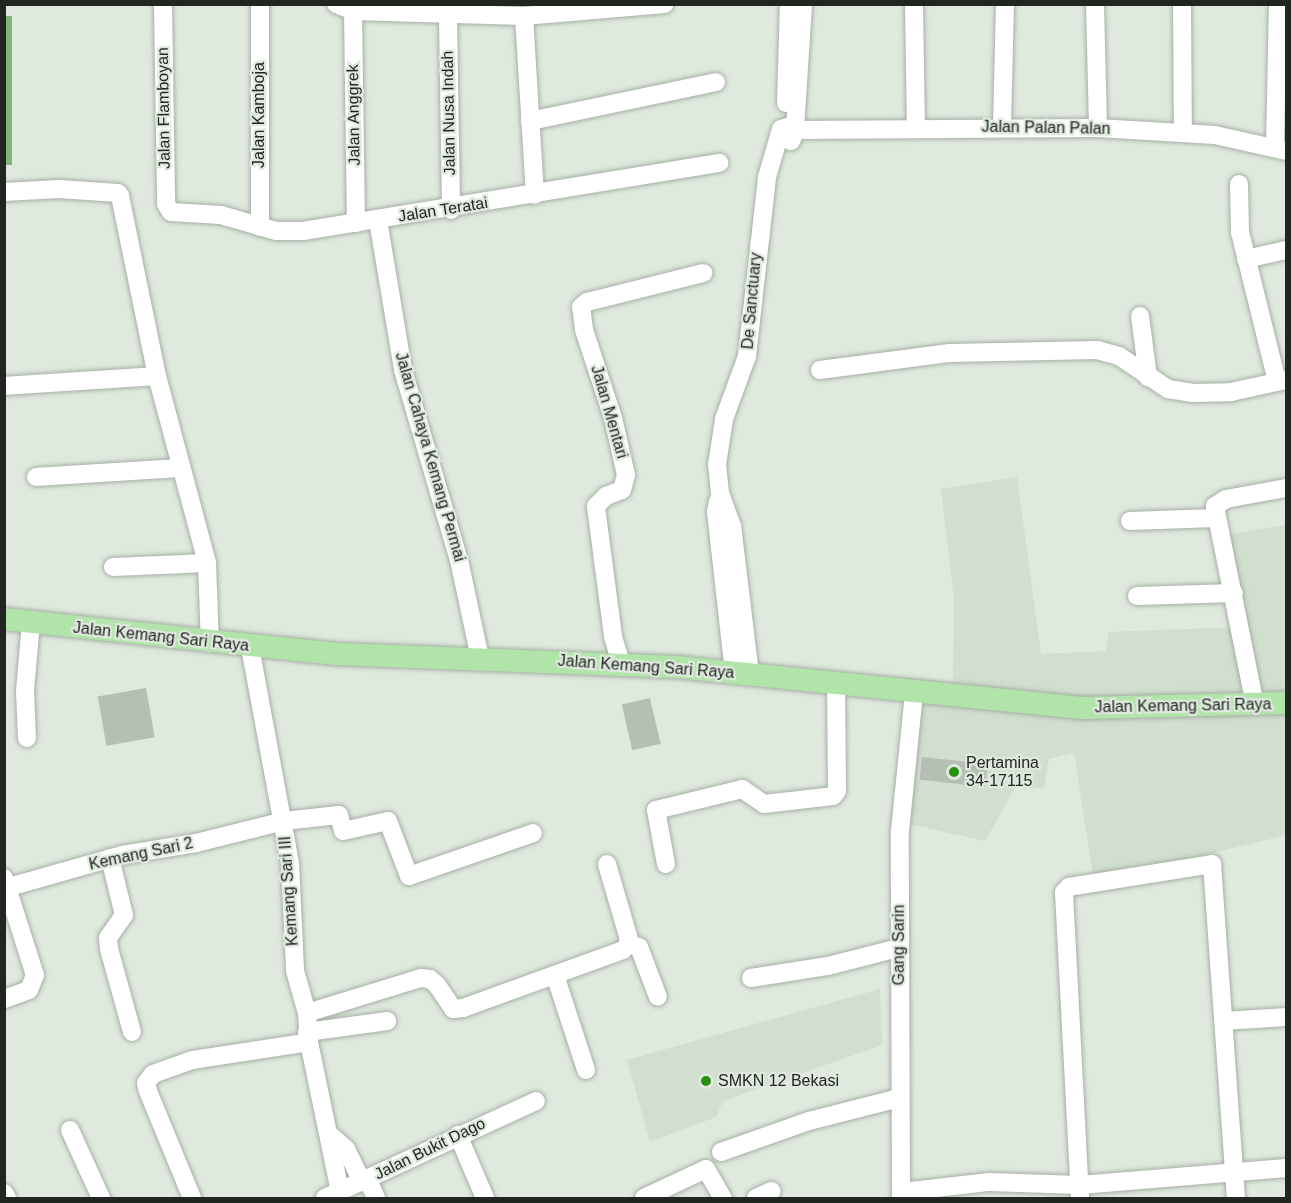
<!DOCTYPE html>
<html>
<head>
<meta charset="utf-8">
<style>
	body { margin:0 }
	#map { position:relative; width:1291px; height:1203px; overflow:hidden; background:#dfe9de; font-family:Helvetica,sans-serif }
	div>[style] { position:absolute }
	.built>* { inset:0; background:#d0dfce }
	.water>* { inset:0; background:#84b37c; transform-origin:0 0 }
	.building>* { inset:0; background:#b6bfb4; transform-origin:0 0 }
	.roads { filter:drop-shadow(0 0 2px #a7b0a5) drop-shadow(0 0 2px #a7b0a5) }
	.minor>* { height:18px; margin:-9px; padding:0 9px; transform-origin:9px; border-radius:9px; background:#fff }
	.major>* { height:22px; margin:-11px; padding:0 11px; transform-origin:11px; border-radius:11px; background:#b1e4a9 }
	.dots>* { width:16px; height:16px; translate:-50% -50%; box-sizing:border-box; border:3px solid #dfe9de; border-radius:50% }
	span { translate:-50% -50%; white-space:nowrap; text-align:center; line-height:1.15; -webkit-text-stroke:4.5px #dfe9de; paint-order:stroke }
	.street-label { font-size:16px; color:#222621 }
	.poi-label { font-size:16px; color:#222621 }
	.left { translate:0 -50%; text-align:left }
	.frame { position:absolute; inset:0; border:6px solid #222621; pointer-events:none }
</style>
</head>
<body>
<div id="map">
	<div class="built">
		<div style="clip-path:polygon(1017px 477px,1041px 654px,1106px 651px,1109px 632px,1237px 627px,1222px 535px,1286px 525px,1286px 835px,1094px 882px,1074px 753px,1049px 759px,1044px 788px,1015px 788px,985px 841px,896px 821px,907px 678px,953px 683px,954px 599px,941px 489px)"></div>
		<div style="clip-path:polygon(880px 989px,882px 1045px,723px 1101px,716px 1117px,650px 1142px,627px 1060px)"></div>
	</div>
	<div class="water">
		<div style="left:4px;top:16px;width:8px;height:149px"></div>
	</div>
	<div class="building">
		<div style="left:146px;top:688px;width:50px;height:49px;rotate:80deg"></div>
		<div style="left:650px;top:698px;width:47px;height:29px;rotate:77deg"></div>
		<div style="left:922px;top:757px;width:66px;height:23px;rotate:6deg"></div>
	</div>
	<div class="roads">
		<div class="minor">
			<div style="left:163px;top:4px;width:200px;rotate:89.1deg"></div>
			<div style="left:166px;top:204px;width:9px;rotate:58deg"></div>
			<div style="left:171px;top:212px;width:50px;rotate:3.4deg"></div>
			<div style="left:221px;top:215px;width:57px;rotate:16.2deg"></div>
			<div style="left:276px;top:231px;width:27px"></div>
			<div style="left:303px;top:231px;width:422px;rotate:-9.3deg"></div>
			<div style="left:260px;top:4px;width:223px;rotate:90deg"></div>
			<div style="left:336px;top:4px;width:18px;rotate:22deg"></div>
			<div style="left:353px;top:11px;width:171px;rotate:1.7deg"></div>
			<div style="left:524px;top:16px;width:141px;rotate:-4.9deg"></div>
			<div style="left:356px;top:4px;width:8px;rotate:113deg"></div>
			<div style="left:353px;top:11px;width:212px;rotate:89.2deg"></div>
			<div style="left:914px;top:4px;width:123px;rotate:89.1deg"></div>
			<div style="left:1095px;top:4px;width:124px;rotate:88.6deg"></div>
			<div style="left:1182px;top:4px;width:128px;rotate:89.6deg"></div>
			<div style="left:448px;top:16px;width:194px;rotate:89.1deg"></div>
			<div style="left:524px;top:16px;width:179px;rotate:86.5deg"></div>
			<div style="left:786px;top:103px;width:99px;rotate:-88.3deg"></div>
			<div style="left:530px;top:121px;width:190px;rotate:-11.8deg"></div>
			<div style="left:1002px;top:126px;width:122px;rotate:-88.6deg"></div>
			<div style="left:795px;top:129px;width:125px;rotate:-86.3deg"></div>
			<div style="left:796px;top:130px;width:302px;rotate:-0.4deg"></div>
			<div style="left:1098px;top:128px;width:117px;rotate:3.4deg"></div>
			<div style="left:1215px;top:135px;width:73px;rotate:12.7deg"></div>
			<div style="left:1275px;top:146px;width:142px;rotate:-88.8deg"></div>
			<div style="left:1239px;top:184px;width:48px;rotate:88.8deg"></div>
			<div style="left:1240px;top:232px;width:154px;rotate:76.1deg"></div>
			<div style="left:4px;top:192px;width:55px;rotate:-3.1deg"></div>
			<div style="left:59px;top:189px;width:59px;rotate:3.9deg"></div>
			<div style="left:118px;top:193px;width:4px;rotate:56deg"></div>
			<div style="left:120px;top:196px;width:184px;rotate:78.4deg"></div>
			<div style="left:157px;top:376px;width:194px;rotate:75deg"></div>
			<div style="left:207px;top:563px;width:80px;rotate:87.9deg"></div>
			<div style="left:378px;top:220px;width:152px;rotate:80.5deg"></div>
			<div style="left:403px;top:370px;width:198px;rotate:73.6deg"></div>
			<div style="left:459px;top:560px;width:100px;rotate:77.9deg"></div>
			<div style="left:1246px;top:259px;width:41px;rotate:-12.7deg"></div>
			<div style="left:1140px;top:316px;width:62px;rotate:82.5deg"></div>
			<div style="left:820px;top:370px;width:131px;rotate:-7.5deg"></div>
			<div style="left:950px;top:353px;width:147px;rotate:-1.2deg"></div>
			<div style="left:1097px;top:350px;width:23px;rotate:15deg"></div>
			<div style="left:1119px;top:356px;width:59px;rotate:34deg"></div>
			<div style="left:1168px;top:389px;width:24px;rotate:9deg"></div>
			<div style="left:1192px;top:393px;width:39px;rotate:-1deg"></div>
			<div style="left:1231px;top:392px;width:56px;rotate:-12.3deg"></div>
			<div style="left:4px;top:386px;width:153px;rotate:-3.7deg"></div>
			<div style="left:36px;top:477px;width:143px;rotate:-3.6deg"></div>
			<div style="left:718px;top:501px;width:11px;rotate:100deg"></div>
			<div style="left:716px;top:512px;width:162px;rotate:83.6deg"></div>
			<div style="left:1130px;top:521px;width:86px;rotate:-2deg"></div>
			<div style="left:113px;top:567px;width:94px;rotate:-2.4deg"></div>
			<div style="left:1137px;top:596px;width:97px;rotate:-1.8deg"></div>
			<div style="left:250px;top:647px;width:220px;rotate:79.5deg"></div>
			<div style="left:290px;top:863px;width:108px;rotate:87.3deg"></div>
			<div style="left:295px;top:971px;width:44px;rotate:74.1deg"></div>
			<div style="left:307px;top:1013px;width:29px;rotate:86deg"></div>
			<div style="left:309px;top:1042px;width:153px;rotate:78.3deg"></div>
			<div style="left:621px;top:663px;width:28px;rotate:-107deg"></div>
			<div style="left:613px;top:636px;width:131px;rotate:-97.5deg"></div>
			<div style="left:596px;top:506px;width:14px;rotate:-45deg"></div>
			<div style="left:606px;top:496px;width:17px;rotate:-21deg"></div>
			<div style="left:622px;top:490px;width:16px;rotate:-75deg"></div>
			<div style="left:626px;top:475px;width:58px;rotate:-102.8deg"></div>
			<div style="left:613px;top:418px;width:93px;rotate:-108.2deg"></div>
			<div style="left:584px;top:330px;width:23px;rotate:-97deg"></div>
			<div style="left:581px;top:307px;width:8px;rotate:-40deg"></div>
			<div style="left:587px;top:302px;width:120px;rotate:-14deg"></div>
			<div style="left:750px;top:674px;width:149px;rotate:-96.9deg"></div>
			<div style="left:732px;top:526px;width:35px;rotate:-110deg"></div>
			<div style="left:720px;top:493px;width:28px;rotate:-96deg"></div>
			<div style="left:717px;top:465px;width:47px;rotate:-81.3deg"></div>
			<div style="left:724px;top:419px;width:67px;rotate:-69.9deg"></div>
			<div style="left:747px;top:356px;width:180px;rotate:-83.6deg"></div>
			<div style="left:767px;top:177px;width:50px;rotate:-73.7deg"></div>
			<div style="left:781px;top:129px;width:10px;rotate:-17deg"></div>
			<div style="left:791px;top:126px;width:6px;rotate:39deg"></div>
			<div style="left:796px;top:130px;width:12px;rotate:114deg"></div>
			<div style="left:791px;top:141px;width:12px;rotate:-149deg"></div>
			<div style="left:1255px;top:705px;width:203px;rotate:-101.4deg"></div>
			<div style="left:1215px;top:506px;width:13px;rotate:-32deg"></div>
			<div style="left:1226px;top:499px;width:61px;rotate:-10.4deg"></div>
			<div style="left:27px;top:738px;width:47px;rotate:-92.4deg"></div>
			<div style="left:25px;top:691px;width:69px;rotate:-85deg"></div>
			<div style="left:110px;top:858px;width:59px;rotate:76.2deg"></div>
			<div style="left:124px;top:915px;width:28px;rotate:125deg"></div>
			<div style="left:108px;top:938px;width:11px;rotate:85deg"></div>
			<div style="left:109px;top:949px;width:86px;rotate:74.5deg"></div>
			<div style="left:666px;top:864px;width:55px;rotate:-100.5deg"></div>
			<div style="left:656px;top:810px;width:89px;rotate:-13.7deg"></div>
			<div style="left:742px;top:789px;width:27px;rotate:34deg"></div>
			<div style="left:764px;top:804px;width:69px;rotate:-6.6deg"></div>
			<div style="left:833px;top:796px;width:6px;rotate:-51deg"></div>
			<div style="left:837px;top:791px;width:107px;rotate:-90.5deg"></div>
			<div style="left:4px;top:878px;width:102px;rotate:72.3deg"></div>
			<div style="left:35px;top:975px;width:16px;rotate:112deg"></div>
			<div style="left:29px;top:990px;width:27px;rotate:160deg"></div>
			<div style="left:9px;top:887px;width:117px;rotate:-15.8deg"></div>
			<div style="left:122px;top:855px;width:75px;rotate:-9.2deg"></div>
			<div style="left:196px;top:843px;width:91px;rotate:-14deg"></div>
			<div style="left:284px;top:821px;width:55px;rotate:-6.2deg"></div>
			<div style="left:339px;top:815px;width:16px;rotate:76deg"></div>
			<div style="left:343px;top:831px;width:46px;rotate:-12.5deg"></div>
			<div style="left:388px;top:821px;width:59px;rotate:69.1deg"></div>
			<div style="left:409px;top:876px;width:131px;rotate:-19.1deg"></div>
			<div style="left:629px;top:944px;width:10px;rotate:17deg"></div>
			<div style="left:639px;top:947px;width:53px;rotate:69.2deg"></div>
			<div style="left:555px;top:975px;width:100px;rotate:71.9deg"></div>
			<div style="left:751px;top:978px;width:78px;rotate:-8.9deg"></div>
			<div style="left:828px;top:966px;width:72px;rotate:-14.4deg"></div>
			<div style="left:307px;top:1013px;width:119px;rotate:-17.1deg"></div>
			<div style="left:421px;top:978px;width:9px;rotate:6deg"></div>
			<div style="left:430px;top:979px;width:9px;rotate:41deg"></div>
			<div style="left:437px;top:985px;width:29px;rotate:56deg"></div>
			<div style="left:453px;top:1009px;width:10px;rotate:-6deg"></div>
			<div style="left:463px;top:1008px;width:170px;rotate:-19.9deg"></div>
			<div style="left:623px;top:950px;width:8px;rotate:-45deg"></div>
			<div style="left:629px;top:944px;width:8px;rotate:-97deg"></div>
			<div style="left:628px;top:936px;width:75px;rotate:-106.3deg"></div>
			<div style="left:1224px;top:1021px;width:62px;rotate:-3.7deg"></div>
			<div style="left:307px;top:1032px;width:81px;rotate:-7.8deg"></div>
			<div style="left:70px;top:1130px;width:75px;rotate:65.5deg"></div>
			<div style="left:330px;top:1135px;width:21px;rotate:41deg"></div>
			<div style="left:346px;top:1149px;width:37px;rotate:64deg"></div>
			<div style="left:458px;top:1135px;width:69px;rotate:66.8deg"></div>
			<div style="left:721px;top:1152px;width:93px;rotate:-19.4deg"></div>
			<div style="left:809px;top:1121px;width:93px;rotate:-14.3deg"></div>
			<div style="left:368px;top:1180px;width:20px;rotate:66deg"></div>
			<div style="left:902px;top:1192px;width:88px;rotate:-6.6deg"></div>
			<div style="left:989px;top:1182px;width:91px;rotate:1.9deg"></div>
			<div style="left:1080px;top:1185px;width:207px;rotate:-4.7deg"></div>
			<div style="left:4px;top:1193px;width:6px;rotate:59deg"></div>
			<div style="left:192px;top:1198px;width:116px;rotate:-112.4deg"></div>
			<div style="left:148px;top:1091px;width:8px;rotate:-104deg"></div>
			<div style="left:146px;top:1083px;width:11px;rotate:-52deg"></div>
			<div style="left:153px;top:1074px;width:41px;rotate:-19.7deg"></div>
			<div style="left:192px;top:1060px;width:118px;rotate:-8.7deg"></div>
			<div style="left:325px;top:1198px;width:232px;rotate:-24.7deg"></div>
			<div style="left:644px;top:1198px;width:68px;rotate:-25.1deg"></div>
			<div style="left:706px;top:1169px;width:34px;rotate:60deg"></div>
			<div style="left:756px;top:1198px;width:17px;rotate:-24deg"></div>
			<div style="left:901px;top:1198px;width:367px;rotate:-90.2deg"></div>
			<div style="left:900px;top:831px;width:139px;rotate:-84.2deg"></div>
			<div style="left:1080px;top:1198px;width:306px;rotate:-93deg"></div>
			<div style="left:1064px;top:892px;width:7px;rotate:-45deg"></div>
			<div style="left:1069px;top:887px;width:145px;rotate:-9.1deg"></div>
			<div style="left:1212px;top:864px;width:335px;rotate:85.9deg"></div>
		</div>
		<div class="major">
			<div style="left:4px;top:619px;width:333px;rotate:6deg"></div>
			<div style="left:335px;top:654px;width:343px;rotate:2.2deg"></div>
			<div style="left:678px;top:667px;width:408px;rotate:5.8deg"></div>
			<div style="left:1084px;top:708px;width:202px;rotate:-1.4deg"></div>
		</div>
	</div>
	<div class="dots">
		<div style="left:954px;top:772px;background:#289011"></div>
		<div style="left:706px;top:1081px;background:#289011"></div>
	</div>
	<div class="street-label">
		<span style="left:164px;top:108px;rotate:-91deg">Jalan Flamboyan</span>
		<span style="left:449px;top:113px;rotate:-91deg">Jalan Nusa Indah</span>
		<span style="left:259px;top:115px;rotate:-90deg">Jalan Kamboja</span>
		<span style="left:354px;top:115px;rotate:-91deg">Jalan Anggrek</span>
		<span style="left:1046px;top:128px;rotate:1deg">Jalan Palan Palan</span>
		<span style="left:443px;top:210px;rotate:-9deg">Jalan Teratai</span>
		<span style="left:752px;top:301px;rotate:-85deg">De Sanctuary</span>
		<span style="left:609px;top:412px;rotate:74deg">Jalan Mentari</span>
		<span style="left:430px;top:457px;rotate:74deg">Jalan Cahaya Kemang Permai</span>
		<span style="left:161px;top:637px;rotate:6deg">Jalan Kemang Sari Raya</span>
		<span style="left:646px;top:667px;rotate:4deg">Jalan Kemang Sari Raya</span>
		<span style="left:1183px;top:706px;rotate:-1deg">Jalan Kemang Sari Raya</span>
		<span style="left:141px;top:854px;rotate:-12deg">Kemang Sari 2</span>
		<span style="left:289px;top:891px;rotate:-94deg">Kemang Sari III</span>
		<span style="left:899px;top:945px;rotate:-90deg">Gang Sarin</span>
		<span style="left:430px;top:1149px;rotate:-26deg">Jalan Bukit Dago</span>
	</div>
	<div class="poi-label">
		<span class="left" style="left:966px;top:772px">Pertamina<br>34-17115</span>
		<span class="left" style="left:718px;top:1081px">SMKN 12 Bekasi</span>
	</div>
	<div class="frame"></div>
</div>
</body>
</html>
